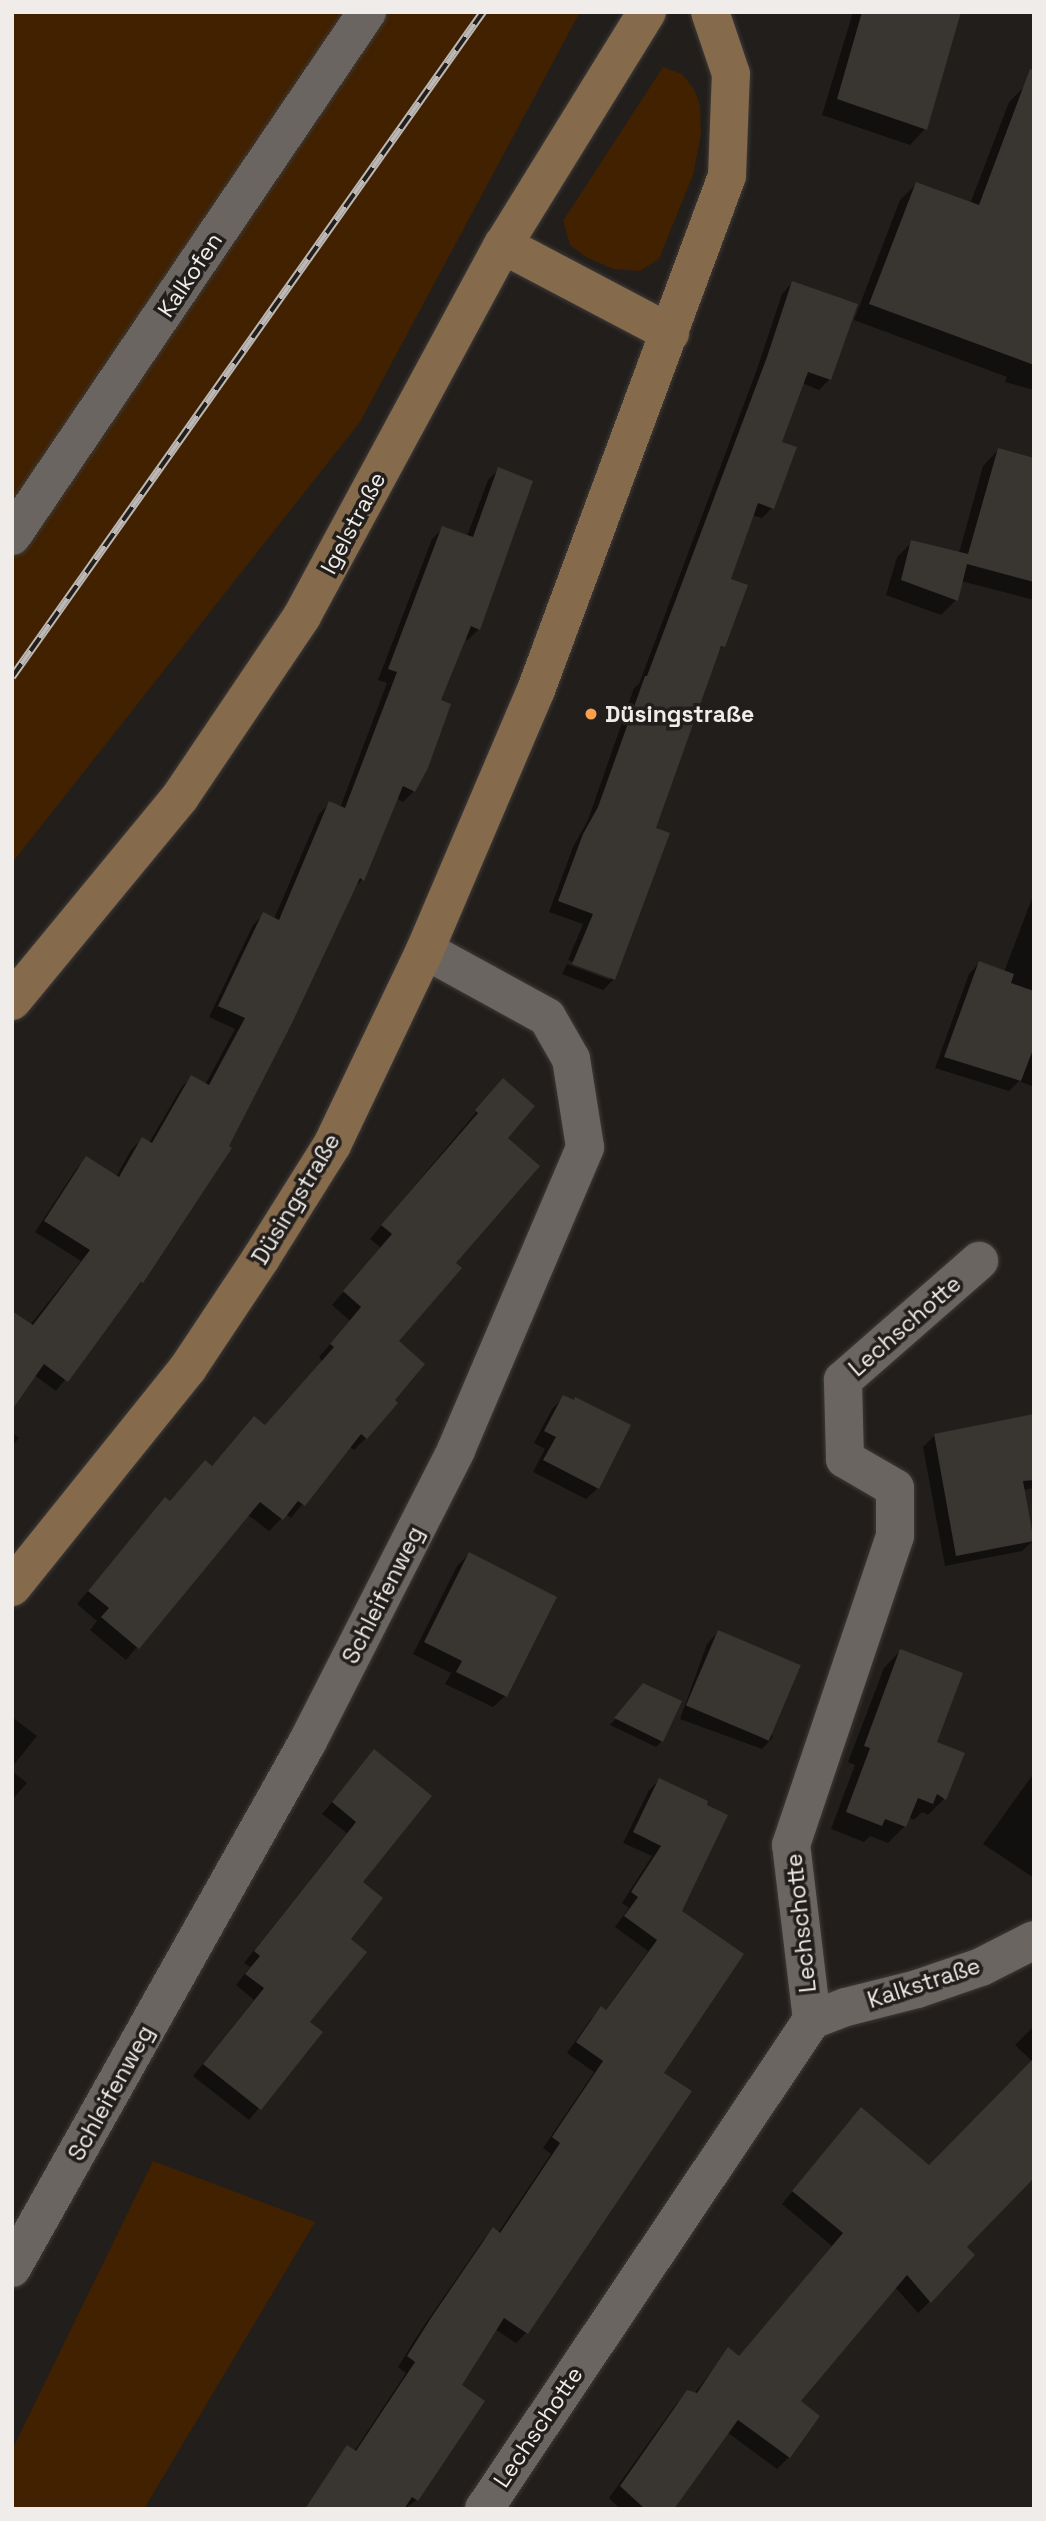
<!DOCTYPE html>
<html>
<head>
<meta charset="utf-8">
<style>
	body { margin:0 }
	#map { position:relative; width:1046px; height:2521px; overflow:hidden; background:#221e1b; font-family:"Space Grotesk",sans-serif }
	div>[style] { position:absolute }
	.green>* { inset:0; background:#412100 }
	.shadow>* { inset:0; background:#0007 }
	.building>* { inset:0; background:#393531; transform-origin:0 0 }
	.roads { filter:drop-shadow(0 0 2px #3d3a38) drop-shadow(0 0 2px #3d3a38) }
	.minor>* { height:38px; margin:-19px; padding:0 19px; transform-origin:19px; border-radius:19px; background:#6a6561 }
	.secondary>* { height:38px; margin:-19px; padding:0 19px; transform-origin:19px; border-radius:19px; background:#866a4c }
	.rail>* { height:8px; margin-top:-4px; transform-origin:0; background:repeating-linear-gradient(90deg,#221e1b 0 16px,#bbb8b6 0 32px); box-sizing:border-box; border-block:2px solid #bbb8b6 }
	.dots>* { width:19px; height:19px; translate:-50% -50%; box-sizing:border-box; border:4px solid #221e1b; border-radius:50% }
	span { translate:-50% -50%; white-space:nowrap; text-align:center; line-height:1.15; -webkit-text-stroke:7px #221e1b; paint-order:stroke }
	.street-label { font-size:23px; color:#efecea }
	.poi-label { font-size:23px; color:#efecea; font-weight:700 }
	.left { translate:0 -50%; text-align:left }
	.frame { position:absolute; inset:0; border:14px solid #efecea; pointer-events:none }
</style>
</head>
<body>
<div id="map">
	<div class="green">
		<div style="clip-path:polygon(12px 12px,580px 12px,360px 422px,12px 863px)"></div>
		<div style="clip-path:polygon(663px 67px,682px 74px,694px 89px,700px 105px,701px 134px,693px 175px,659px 259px,640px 271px,613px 269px,586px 257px,570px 245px,563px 221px)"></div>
		<div style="clip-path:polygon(153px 2161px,315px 2222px,144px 2509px,12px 2509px,12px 2450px)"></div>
	</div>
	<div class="shadow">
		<div style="clip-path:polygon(853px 12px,959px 12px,925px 129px,910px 145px,822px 115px)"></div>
		<div style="clip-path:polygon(1025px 86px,1034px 89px,1034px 390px,1005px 382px,1007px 377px,854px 320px,900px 200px,916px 184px,970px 204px,1009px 102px)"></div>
		<div style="clip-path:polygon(792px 283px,830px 379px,819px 390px,802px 383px,780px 443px,772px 508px,762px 518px,752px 515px,729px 580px,723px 646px,716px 653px,654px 829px,614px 979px,603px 990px,562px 974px,567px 964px,610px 980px,610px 976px,568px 960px,583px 924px,549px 912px,573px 847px,588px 820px,634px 688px,639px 684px,757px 369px,782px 294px)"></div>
		<div style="clip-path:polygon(998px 450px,1034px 460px,1034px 600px,961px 581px,956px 600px,941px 615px,886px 595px,897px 557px,912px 542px,959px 553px,983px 466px)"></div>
		<div style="clip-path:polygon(499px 469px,479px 629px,468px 640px,464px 638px,439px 701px,414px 791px,403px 802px,396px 798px,362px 880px,352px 890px,142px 1282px,56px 1391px,34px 1375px,30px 1325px,81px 1261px,35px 1232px,76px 1169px,87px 1158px,116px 1177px,131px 1150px,142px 1139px,149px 1143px,181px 1088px,191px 1077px,205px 1085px,235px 1029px,209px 1017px,253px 925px,264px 914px,274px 919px,319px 814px,330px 803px,340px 808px,387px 683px,378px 680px,432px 539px,443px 528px,467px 536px,488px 480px)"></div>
		<div style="clip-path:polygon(1034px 893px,1034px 1087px,1019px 1081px,1009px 1091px,935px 1068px,969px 974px,979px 963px,1004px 972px)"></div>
		<div style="clip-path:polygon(503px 1080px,505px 1139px,454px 1263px,397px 1341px,393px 1400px,366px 1438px,354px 1450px,349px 1446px,291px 1518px,286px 1514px,269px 1531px,248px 1515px,126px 1660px,90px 1630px,97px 1621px,77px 1604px,165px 1500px,168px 1503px,205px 1462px,211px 1467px,254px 1418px,265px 1427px,322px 1361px,319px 1357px,350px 1321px,332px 1305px,381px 1248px,370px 1239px)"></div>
		<div style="clip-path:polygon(564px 1397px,598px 1488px,586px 1499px,533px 1472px,545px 1449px,534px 1443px,552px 1409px)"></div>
		<div style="clip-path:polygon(1034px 1416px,1034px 1488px,1023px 1490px,1034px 1540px,1022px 1551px,945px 1566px,923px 1447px,935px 1435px)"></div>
		<div style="clip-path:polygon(12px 1433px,19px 1438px,12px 1446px)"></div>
		<div style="clip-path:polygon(469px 1554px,505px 1696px,493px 1707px,445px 1684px,451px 1673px,413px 1654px,457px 1566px)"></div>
		<div style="clip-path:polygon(718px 1632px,773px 1737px,762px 1749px,680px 1719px,707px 1644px)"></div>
		<div style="clip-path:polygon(900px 1651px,935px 1743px,963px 1754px,944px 1799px,928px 1815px,922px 1812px,914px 1820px,908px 1817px,905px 1826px,888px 1843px,870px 1836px,864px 1842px,831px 1829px,855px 1765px,848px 1762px,884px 1668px)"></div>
		<div style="clip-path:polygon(638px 1691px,662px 1741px,656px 1747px,610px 1725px)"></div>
		<div style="clip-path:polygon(12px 1717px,37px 1736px,12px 1767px)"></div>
		<div style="clip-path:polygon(374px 1751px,360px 1883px,348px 1939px,308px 2022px,321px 2032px,249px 2120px,193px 2076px,254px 2000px,236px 1985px,250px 1967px,244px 1963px,347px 1833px,322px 1814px)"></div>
		<div style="clip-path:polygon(12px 1771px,27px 1783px,12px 1800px)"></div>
		<div style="clip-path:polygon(1034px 1773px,1034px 1878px,983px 1844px)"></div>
		<div style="clip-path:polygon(659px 1780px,680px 1912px,661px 2073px,526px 2333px,516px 2343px,495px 2329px,459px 2386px,417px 2500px,404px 2509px,337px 2477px,406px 2373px,398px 2367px,421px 2330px,483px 2240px,493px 2230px,498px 2233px,551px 2154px,543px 2148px,594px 2072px,567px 2053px,591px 2019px,602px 2008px,605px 2011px,648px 1951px,615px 1927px,629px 1908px,622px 1903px,652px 1856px,623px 1843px,649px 1790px)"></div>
		<div style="clip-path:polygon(1034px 2026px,1034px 2175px,964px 2247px,930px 2301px,918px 2313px,895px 2287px,798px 2402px,789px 2457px,777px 2469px,727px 2432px,672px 2509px,620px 2509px,609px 2498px,676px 2404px,688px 2392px,694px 2394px,728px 2350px,738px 2358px,832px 2246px,782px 2204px,849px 2122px,861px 2110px,929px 2167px,1033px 2062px,1015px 2045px)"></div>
	</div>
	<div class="building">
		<div style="clip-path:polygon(862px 12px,961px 12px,927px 130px,837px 99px)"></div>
		<div style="clip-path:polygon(1030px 69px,1034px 70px,1034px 365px,869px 304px,916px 182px,979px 205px)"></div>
		<div style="clip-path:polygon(792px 281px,858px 304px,831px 380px,808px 372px,782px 442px,797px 447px,774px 509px,758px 503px,731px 579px,748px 585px,725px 647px,721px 646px,656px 828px,670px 833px,615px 980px,572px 964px,593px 914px,558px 901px,583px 834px,598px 807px,645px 676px,647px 676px,767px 357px)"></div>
		<div style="clip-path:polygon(998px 448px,1034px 458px,1034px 582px,967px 564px,958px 601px,901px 580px,911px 540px,968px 554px)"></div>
		<div style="clip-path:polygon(498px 467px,533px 481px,480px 630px,471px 626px,441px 700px,451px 704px,428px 768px,415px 792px,403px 786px,364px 881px,360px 878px,291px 1025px,229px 1146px,232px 1148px,143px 1283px,141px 1282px,68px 1382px,44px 1364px,12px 1410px,12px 1311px,33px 1325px,90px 1250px,44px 1221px,86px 1156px,119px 1177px,142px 1137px,152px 1143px,191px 1075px,209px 1085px,245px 1018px,218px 1006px,263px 912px,279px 920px,329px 801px,345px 808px,397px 672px,388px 669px,442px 526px,473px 537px)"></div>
		<div style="clip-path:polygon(979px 961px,1014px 974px,1011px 983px,1034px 991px,1034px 1047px,1021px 1081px,944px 1057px)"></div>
		<div style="clip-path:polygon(503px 1078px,535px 1106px,508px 1138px,540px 1166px,456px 1263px,462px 1268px,399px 1341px,425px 1364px,395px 1400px,398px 1403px,367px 1439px,361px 1434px,305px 1506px,298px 1501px,283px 1520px,260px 1502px,139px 1649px,101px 1617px,109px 1608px,88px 1591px,165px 1497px,170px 1501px,205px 1460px,212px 1466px,254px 1416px,265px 1425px,334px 1347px,330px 1344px,361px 1307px,343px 1291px,392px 1234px,381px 1225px,478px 1113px,475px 1110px)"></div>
		<div style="clip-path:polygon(563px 1395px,574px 1400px,575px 1397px,631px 1425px,599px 1489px,543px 1460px,556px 1437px,544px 1431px)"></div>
		<div style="clip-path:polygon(1034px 1414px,1034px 1480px,1023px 1481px,1034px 1541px,956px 1556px,934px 1434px)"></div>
		<div style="clip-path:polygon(469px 1552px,557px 1597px,507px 1697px,456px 1672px,462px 1661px,424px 1642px)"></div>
		<div style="left:718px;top:1630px;width:90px;height:82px;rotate:23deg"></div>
		<div style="clip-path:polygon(900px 1649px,963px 1673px,937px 1742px,965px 1753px,946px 1800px,937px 1794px,933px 1804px,918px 1798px,906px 1827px,885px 1819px,882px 1826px,846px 1812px,870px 1748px,864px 1746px)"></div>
		<div style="clip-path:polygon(643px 1683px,682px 1701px,663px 1742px,614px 1718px)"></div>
		<div style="clip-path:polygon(374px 1749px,432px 1796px,363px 1882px,383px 1898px,351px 1939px,367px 1952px,310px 2022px,323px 2032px,261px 2110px,203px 2064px,264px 1988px,245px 1974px,260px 1956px,254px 1951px,356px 1822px,332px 1802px)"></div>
		<div style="clip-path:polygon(659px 1778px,708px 1801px,707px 1805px,728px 1815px,682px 1911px,744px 1954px,664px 2073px,692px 2091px,528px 2334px,504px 2318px,462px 2385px,485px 2401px,418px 2501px,412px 2497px,404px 2509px,305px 2509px,347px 2445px,356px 2451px,415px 2362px,407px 2356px,431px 2318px,493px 2227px,500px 2233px,560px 2143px,552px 2137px,603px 2061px,576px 2042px,601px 2006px,606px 2010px,657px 1940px,624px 1916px,638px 1897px,631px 1892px,661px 1846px,633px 1832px)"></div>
		<div style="clip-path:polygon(1034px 2058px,1034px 2178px,967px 2247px,975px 2255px,931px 2303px,907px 2275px,801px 2401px,820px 2416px,790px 2458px,738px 2420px,674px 2509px,645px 2509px,620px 2486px,687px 2390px,697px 2393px,728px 2347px,739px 2356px,843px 2233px,792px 2191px,861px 2107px,929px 2165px)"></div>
	</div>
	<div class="roads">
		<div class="minor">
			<div style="left:12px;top:536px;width:633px;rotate:-55.88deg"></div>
			<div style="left:812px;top:2020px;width:36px;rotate:-21deg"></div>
			<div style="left:846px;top:2007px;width:73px;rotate:-14.2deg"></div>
			<div style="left:917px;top:1989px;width:68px;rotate:-19deg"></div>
			<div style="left:981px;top:1967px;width:59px;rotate:-27deg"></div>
			<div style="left:12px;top:2268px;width:604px;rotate:-60.68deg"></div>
			<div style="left:308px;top:1741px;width:326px;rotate:-63deg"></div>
			<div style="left:456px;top:1450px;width:329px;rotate:-66.9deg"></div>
			<div style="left:585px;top:1147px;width:89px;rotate:-99deg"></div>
			<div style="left:571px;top:1059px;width:48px;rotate:-119.7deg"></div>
			<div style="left:547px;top:1017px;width:139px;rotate:-151.2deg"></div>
			<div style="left:484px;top:2509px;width:589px;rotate:-56.15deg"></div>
			<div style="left:812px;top:2020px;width:176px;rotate:-96.8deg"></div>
			<div style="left:791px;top:1845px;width:326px;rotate:-71.4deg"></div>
			<div style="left:895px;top:1536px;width:48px;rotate:-90deg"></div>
			<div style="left:895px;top:1488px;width:58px;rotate:-149.9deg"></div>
			<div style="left:845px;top:1459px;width:79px;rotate:-91.5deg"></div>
			<div style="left:843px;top:1380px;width:181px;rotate:-41.2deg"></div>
		</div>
		<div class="secondary">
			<div style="left:503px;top:245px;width:189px;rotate:27.8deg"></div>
			<div style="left:12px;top:1001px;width:264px;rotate:-50.5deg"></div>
			<div style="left:180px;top:797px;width:218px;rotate:-56deg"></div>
			<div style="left:302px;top:616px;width:422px;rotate:-61.6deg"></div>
			<div style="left:503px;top:245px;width:274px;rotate:-58.3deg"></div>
			<div style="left:12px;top:1587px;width:281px;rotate:-51.2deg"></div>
			<div style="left:188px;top:1368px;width:132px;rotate:-56.4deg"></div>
			<div style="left:261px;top:1258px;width:133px;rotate:-57.9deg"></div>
			<div style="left:332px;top:1145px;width:216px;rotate:-64.5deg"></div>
			<div style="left:425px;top:950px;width:283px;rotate:-66.9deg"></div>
			<div style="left:536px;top:690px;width:548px;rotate:-69.62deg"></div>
			<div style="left:727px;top:176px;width:102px;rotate:-87.8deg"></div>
			<div style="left:731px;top:74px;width:65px;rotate:-108.7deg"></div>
		</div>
	</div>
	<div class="rail">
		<div style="left:12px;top:677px;width:815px;rotate:-54.69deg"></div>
	</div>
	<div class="dots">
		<div style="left:591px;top:714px;background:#f8a04b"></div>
	</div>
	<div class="street-label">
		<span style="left:190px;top:275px;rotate:-56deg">Kalkofen</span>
		<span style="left:353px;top:523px;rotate:-62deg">Igelstraße</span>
		<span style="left:296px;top:1199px;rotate:-59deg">Düsingstraße</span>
		<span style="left:905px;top:1326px;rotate:-41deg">Lechschotte</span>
		<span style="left:383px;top:1595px;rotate:-63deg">Schleifenweg</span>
		<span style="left:801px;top:1923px;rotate:-96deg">Lechschotte</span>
		<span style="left:924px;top:1983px;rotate:-18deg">Kalkstraße</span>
		<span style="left:111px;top:2093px;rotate:-61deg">Schleifenweg</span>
		<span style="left:538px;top:2427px;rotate:-56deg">Lechschotte</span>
	</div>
	<div class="poi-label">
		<span class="left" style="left:605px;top:714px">Düsingstraße</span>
	</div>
	<div class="frame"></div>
</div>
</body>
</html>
